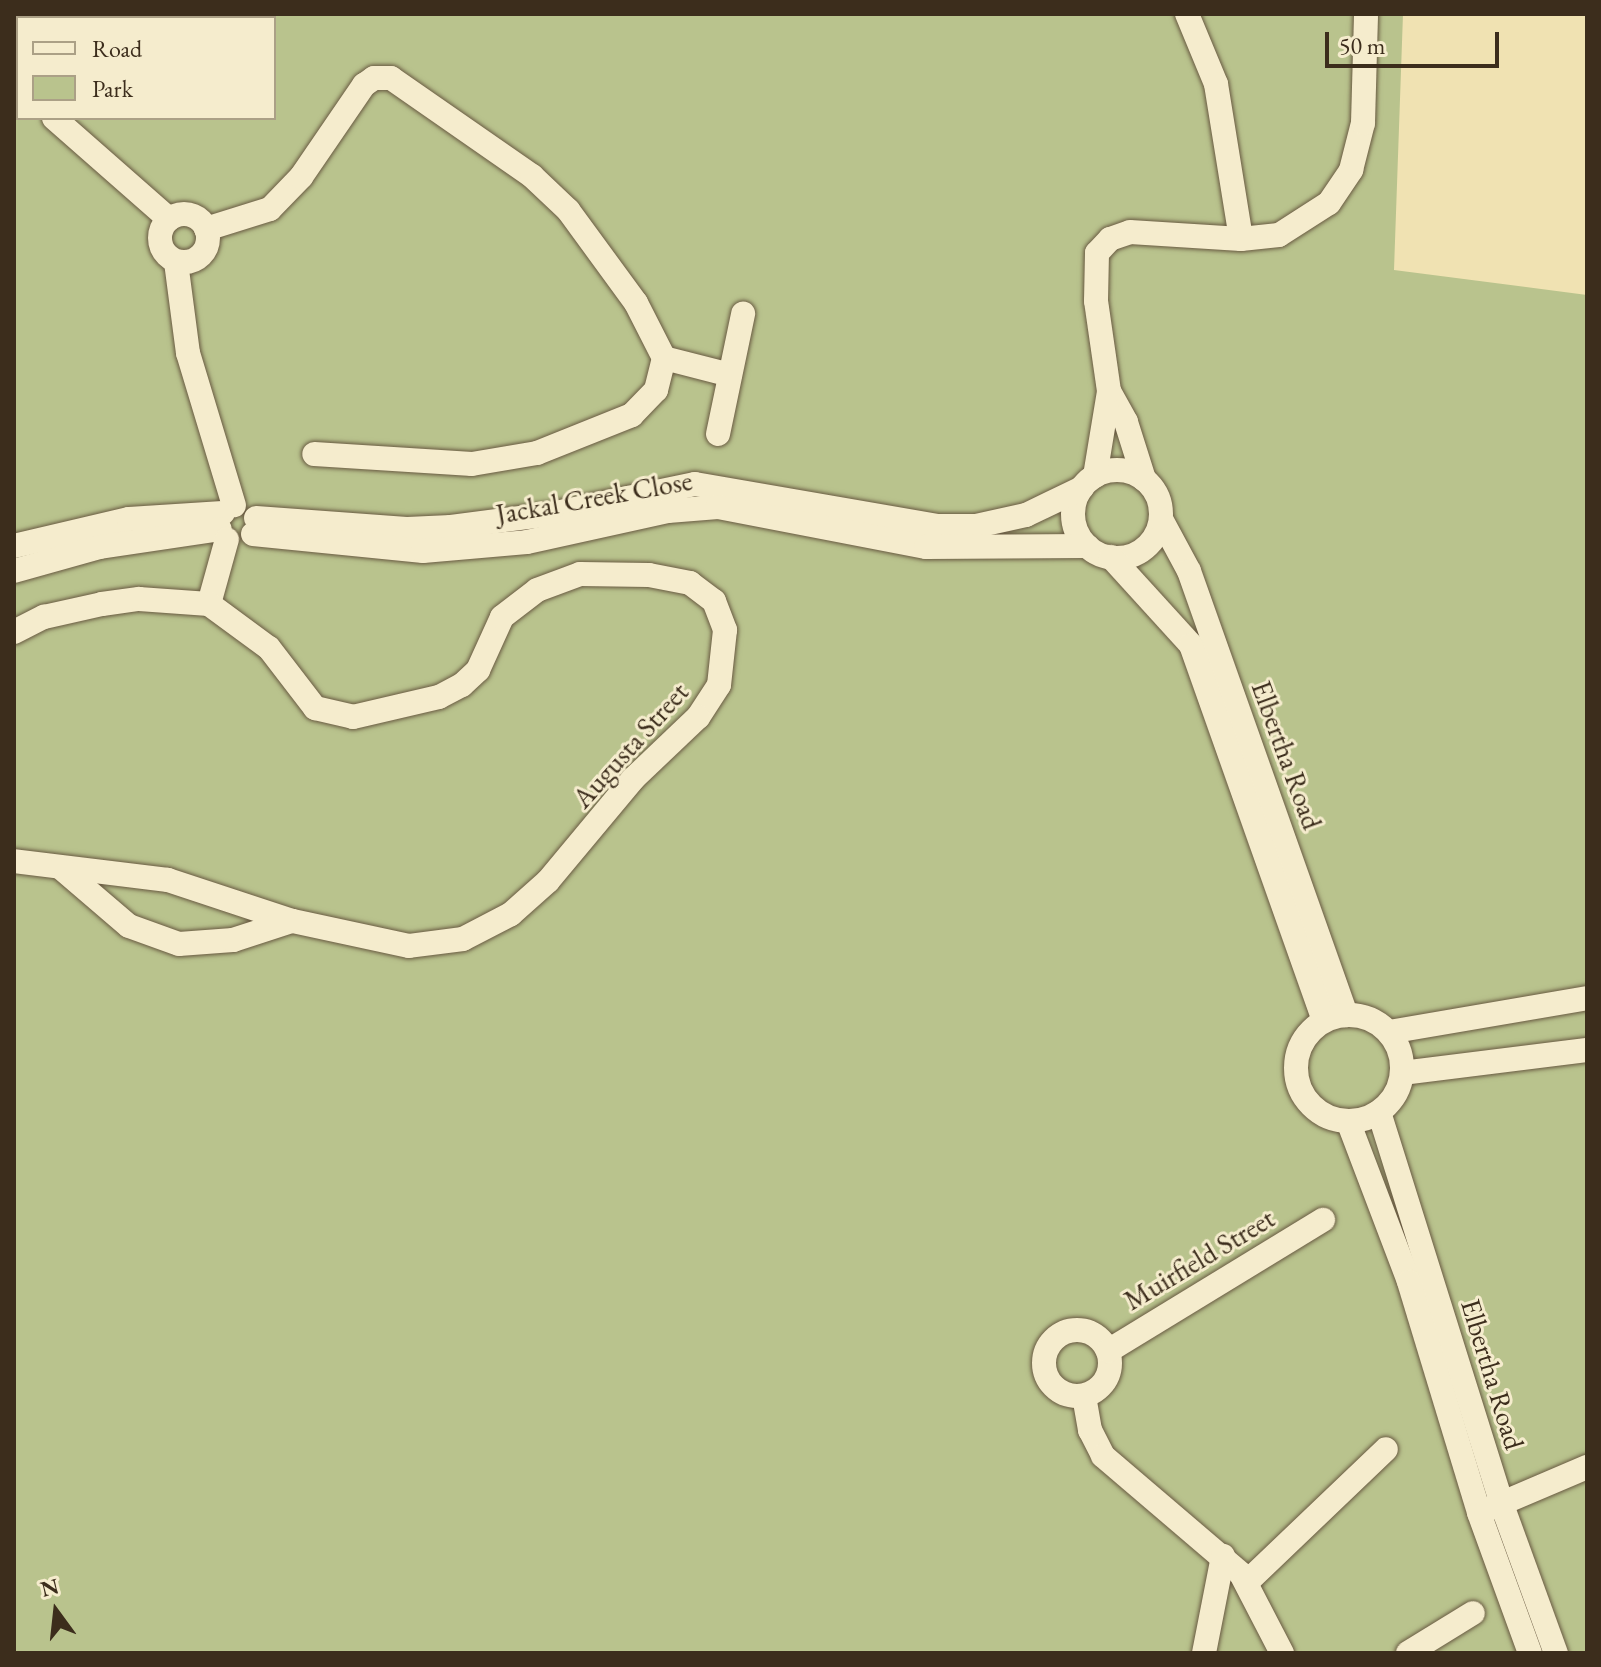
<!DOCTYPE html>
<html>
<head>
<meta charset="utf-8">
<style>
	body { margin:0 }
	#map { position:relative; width:1601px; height:1667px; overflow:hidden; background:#f0e2b2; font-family:"EB Garamond",serif }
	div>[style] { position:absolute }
	.green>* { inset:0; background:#b9c38d }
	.roads { filter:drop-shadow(0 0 2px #695a42) drop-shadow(0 0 2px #695a42) }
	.street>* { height:24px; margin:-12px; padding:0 12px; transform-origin:12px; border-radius:12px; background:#f5eccd }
	.street>.ring { margin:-12px; padding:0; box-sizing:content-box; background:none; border:24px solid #f5eccd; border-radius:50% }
	span { translate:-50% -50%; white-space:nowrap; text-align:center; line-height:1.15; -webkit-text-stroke:6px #f5eccd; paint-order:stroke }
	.street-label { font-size:28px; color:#3c2d1c }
	.frame { position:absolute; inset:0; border:16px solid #3c2d1c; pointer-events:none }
	.legend { position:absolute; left:16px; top:16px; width:260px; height:104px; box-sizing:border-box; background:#f5eccd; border:2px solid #aba086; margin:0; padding:10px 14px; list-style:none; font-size:24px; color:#3c2d1c }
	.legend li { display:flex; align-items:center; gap:16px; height:40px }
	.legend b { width:40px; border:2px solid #aba086 }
	.north { position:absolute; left:16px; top:1571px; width:80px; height:80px; -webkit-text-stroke:6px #f5eccd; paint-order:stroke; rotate:345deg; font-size:22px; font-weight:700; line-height:32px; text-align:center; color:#3c2d1c }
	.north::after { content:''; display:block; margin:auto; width:28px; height:36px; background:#3c2d1c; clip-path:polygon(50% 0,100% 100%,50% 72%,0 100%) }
	.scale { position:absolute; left:1325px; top:32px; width:174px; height:36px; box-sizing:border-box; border:4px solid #3c2d1c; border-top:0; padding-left:10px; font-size:24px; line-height:28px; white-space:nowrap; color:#3c2d1c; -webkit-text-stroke:6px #f5eccd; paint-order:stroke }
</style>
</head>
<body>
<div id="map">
	<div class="green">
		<div style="clip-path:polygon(evenodd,14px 14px,1403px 14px,1394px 270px,1587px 295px,1587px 1653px,14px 1653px,14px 14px,18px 18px,274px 18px,274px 118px,18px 118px,18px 18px)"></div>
	</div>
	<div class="roads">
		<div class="street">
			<div style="left:22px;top:14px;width:4px;rotate:76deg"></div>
			<div style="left:1187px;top:14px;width:76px;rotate:67.5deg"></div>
			<div style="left:1216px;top:84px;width:157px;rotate:80.8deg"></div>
			<div style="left:83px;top:18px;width:16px;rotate:-15deg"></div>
			<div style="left:54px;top:118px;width:153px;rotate:41.3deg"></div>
			<div class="ring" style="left:160px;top:214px;width:24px;height:24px"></div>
			<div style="left:206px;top:229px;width:67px;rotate:-17.4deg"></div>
			<div style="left:270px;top:209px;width:45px;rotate:-45.9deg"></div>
			<div style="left:301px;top:177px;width:112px;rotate:-55.6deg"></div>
			<div style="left:364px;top:85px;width:12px;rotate:-35deg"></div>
			<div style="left:374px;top:78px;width:17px"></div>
			<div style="left:391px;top:78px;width:172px;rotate:34.8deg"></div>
			<div style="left:532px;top:176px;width:50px;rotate:43.4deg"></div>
			<div style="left:568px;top:210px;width:115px;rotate:53.8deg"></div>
			<div style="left:636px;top:303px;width:62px;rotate:63deg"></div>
			<div style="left:664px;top:358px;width:33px;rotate:104deg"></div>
			<div style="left:656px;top:390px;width:35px;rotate:134deg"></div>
			<div style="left:632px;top:415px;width:102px;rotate:158.2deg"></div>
			<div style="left:537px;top:453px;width:66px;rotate:170.4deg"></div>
			<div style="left:472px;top:464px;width:158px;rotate:-176.4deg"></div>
			<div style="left:176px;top:262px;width:92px;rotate:82.5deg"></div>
			<div style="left:188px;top:353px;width:159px;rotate:73.2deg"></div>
			<div style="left:664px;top:358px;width:68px;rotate:14.4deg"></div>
			<div style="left:1109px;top:391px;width:35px;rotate:61deg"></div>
			<div style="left:1126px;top:422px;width:60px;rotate:72.5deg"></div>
			<div style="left:718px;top:434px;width:123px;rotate:-78.2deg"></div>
			<div class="ring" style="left:1073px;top:470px;width:64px;height:64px"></div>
			<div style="left:1095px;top:476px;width:86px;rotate:-80.6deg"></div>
			<div style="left:1109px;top:391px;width:91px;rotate:-98.2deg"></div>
			<div style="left:1096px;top:301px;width:48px;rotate:-88.8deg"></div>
			<div style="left:1097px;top:253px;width:19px;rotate:-47deg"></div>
			<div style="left:1110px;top:239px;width:21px;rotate:-19deg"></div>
			<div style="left:1130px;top:232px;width:111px;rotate:3.6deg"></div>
			<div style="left:1241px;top:239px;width:38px;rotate:-6deg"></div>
			<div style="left:1279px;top:235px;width:59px;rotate:-32.6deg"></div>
			<div style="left:1329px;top:203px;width:40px;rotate:-56deg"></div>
			<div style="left:1351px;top:170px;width:49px;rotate:-75.7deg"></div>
			<div style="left:1363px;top:123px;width:109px;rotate:-88.4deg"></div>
			<div style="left:256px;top:518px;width:151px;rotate:4.2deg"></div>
			<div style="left:407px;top:529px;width:44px;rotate:-2.6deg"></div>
			<div style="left:451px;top:527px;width:101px;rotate:-7.4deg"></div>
			<div style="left:551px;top:514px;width:147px;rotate:-11.8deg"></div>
			<div style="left:695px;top:484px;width:248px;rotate:9.8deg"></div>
			<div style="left:939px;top:526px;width:37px"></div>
			<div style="left:976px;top:526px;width:51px;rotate:-12.4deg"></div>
			<div style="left:1026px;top:515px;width:62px;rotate:-25.7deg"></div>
			<div style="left:1161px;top:519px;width:59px;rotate:61.7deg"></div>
			<div style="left:1189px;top:571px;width:471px;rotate:70.5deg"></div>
			<div style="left:253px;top:534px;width:171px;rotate:5.7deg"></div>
			<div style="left:423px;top:551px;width:104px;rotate:-4.9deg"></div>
			<div style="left:527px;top:542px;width:144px;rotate:-12.4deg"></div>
			<div style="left:668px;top:511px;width:50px;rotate:-4.6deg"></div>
			<div style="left:718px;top:507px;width:212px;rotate:10.9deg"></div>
			<div style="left:926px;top:547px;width:161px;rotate:-0.4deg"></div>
			<div style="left:14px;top:546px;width:118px;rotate:-13.2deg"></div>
			<div style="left:129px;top:519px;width:94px;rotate:-3.7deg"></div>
			<div style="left:1111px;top:557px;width:119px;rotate:47.7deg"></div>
			<div style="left:1191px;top:645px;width:398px;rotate:70.5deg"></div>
			<div style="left:14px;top:571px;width:89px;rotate:-15.6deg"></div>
			<div style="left:100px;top:547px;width:121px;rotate:-8.5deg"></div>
			<div style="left:209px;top:604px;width:67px;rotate:-74.5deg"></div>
			<div style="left:14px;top:632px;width:34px;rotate:-27deg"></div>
			<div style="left:44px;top:617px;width:59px;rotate:-12.6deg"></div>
			<div style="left:102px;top:604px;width:37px;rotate:-8deg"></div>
			<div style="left:139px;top:599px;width:70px;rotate:4.1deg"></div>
			<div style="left:209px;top:604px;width:74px;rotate:36.3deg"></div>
			<div style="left:269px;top:648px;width:76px;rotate:52.5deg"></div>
			<div style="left:315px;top:708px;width:39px;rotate:13deg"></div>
			<div style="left:353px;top:717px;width:88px;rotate:-13.1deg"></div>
			<div style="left:439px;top:697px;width:26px;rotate:-28deg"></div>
			<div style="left:462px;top:685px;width:22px;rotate:-43deg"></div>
			<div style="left:478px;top:670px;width:58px;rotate:-65.6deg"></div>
			<div style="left:502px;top:617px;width:44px;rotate:-37.6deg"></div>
			<div style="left:537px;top:590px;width:46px;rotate:-20.4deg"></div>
			<div style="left:580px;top:574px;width:69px;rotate:0.8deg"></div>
			<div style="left:649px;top:575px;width:42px;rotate:11deg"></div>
			<div style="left:690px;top:583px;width:30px;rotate:37deg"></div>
			<div style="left:714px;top:601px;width:31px;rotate:69deg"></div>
			<div style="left:725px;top:630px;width:55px;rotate:96.2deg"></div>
			<div style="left:719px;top:685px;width:38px;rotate:123deg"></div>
			<div style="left:698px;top:717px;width:90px;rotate:136.4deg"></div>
			<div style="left:633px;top:779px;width:133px;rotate:129.8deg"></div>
			<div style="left:548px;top:881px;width:50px;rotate:138.3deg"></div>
			<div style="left:511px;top:914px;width:54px;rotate:152.5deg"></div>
			<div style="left:463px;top:939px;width:54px;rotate:172.6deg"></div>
			<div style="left:409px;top:946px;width:120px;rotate:-167.9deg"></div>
			<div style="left:292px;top:921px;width:131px;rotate:-161.7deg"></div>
			<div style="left:168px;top:880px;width:155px;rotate:-173deg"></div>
			<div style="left:61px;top:868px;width:89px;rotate:40.5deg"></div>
			<div style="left:129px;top:926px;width:53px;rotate:19.8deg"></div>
			<div style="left:179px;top:944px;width:54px;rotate:-4.2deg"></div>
			<div style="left:233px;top:940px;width:62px;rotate:-17.9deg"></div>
			<div class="ring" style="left:1296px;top:1015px;width:82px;height:82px"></div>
			<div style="left:1389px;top:1032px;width:201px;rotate:-9.7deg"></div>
			<div style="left:1402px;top:1073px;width:186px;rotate:-7.1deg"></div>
			<div style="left:1379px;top:1112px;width:412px;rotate:72.6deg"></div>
			<div style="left:1502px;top:1505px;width:158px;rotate:70deg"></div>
			<div style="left:1348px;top:1121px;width:172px;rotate:69.2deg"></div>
			<div style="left:1409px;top:1282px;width:241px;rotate:73.1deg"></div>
			<div style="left:1479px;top:1513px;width:149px;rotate:70deg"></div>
			<div class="ring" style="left:1044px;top:1330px;width:42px;height:42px"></div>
			<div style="left:1108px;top:1351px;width:252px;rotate:-31.4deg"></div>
			<div style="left:1084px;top:1396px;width:35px;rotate:80deg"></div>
			<div style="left:1090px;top:1430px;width:29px;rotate:63deg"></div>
			<div style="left:1103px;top:1456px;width:182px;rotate:40.5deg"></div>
			<div style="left:1241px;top:1574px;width:89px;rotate:62.6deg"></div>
			<div style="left:1486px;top:1510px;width:110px;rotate:-23.1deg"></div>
			<div style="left:1247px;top:1582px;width:192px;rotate:-43.7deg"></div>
			<div style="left:1204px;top:1653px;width:99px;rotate:-78.9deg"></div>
			<div style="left:1408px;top:1653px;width:76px;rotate:-31.6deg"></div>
		</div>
	</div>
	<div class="street-label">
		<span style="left:594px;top:497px;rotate:-10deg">Jackal Creek Close</span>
		<span style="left:630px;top:745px;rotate:-48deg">Augusta Street</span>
		<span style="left:1287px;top:755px;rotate:70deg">Elbertha Road</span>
		<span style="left:1199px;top:1259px;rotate:-31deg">Muirfield Street</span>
		<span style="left:1493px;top:1374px;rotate:73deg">Elbertha Road</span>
	</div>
	<div class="frame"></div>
	<ul class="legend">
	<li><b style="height:10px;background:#f5eccd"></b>Road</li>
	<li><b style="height:22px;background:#b9c38d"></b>Park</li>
	</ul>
	<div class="north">N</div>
	<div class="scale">50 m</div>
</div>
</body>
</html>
